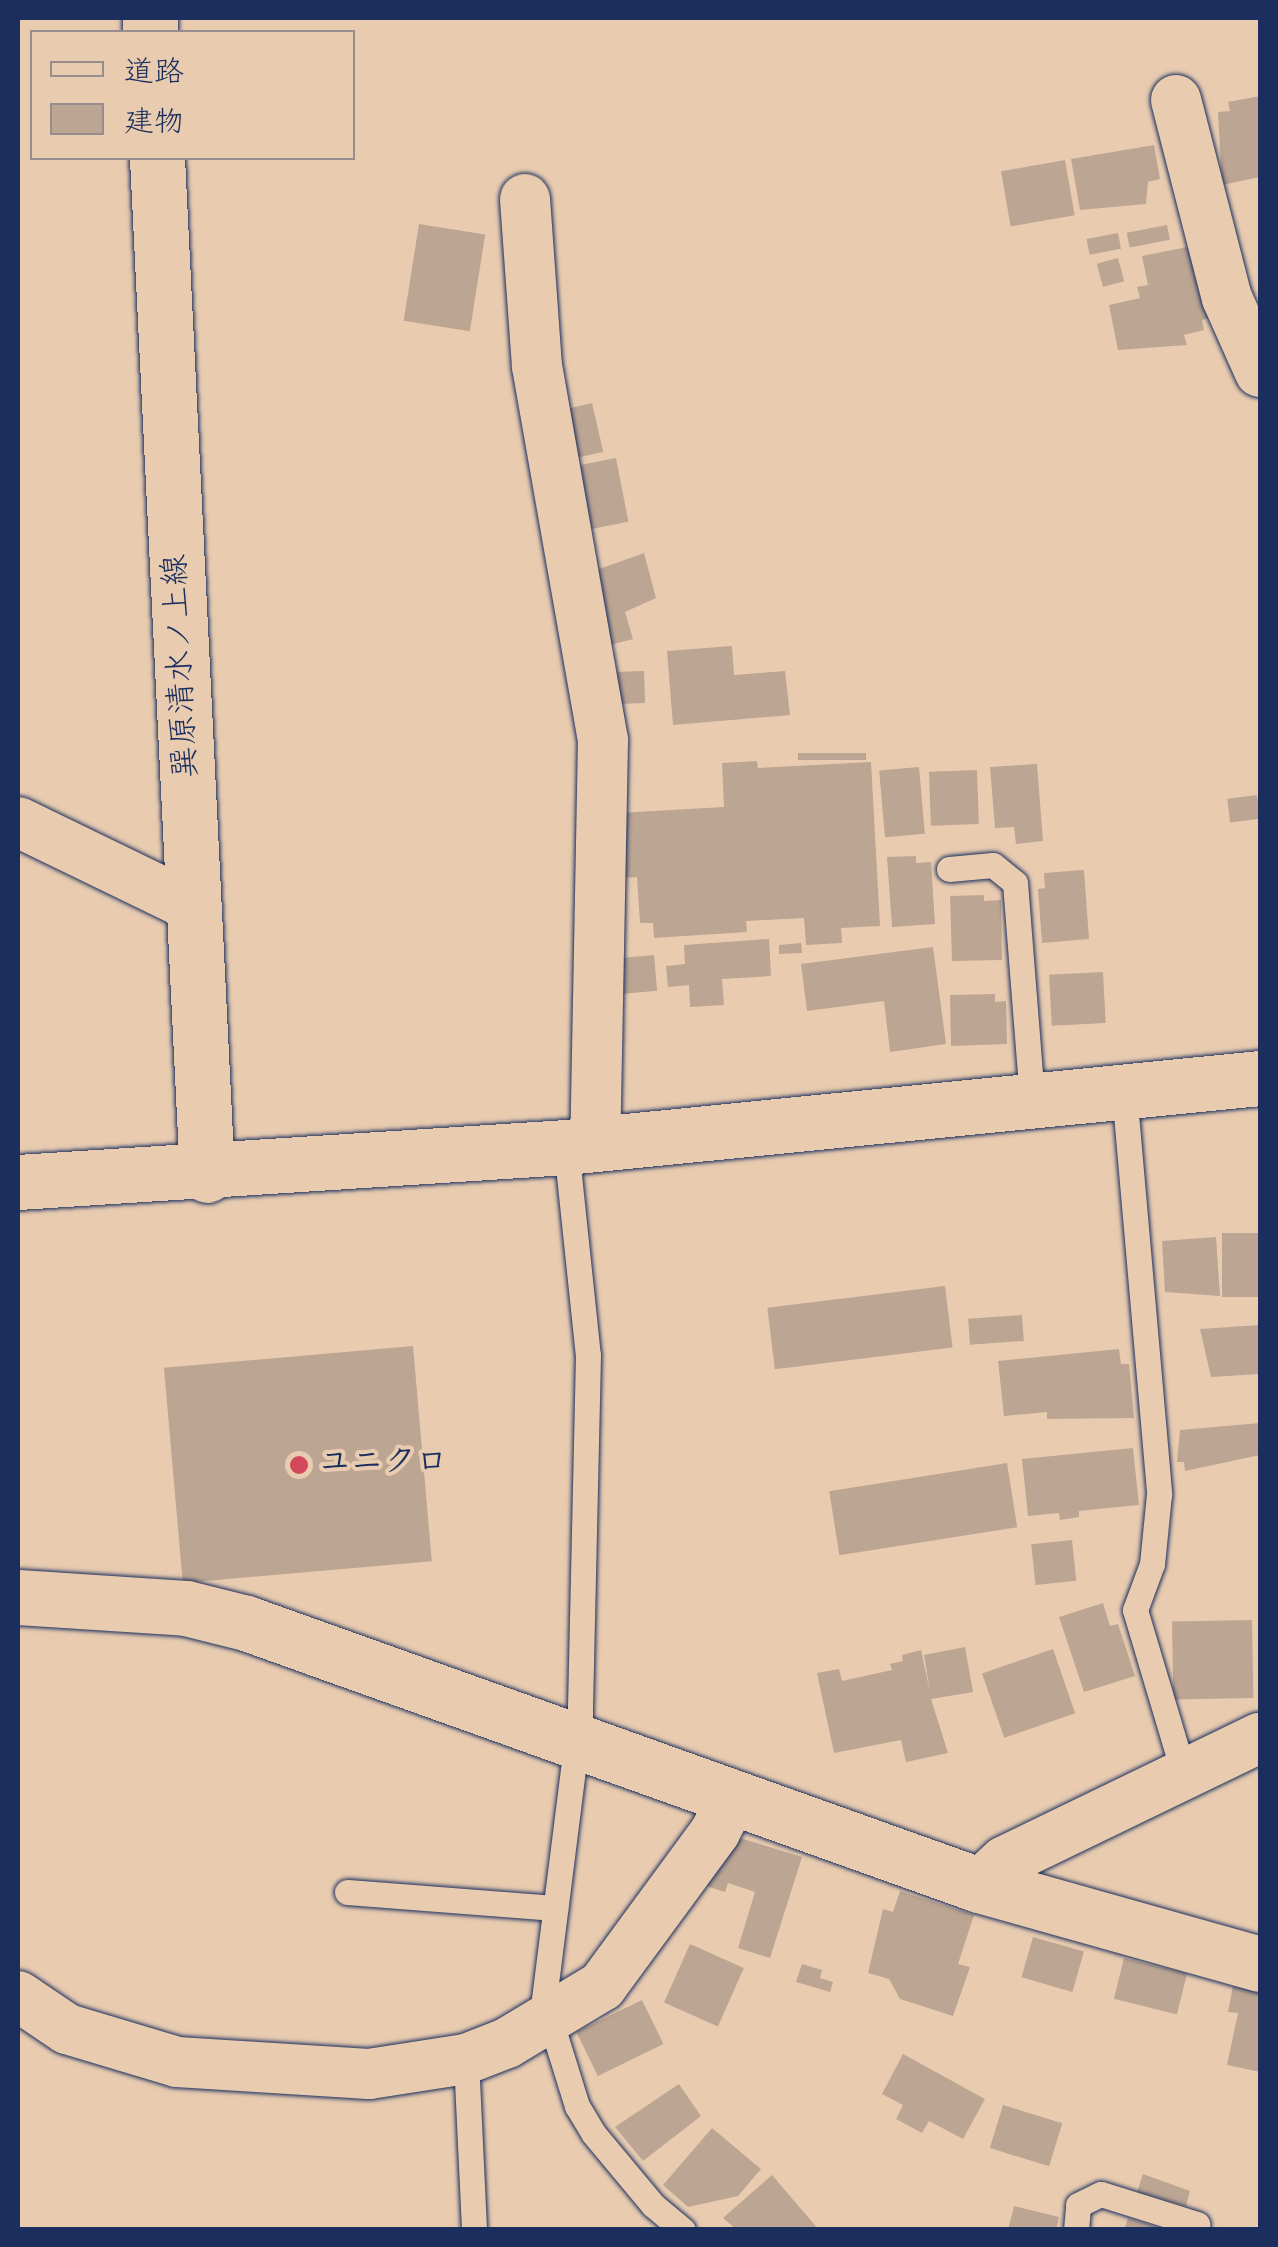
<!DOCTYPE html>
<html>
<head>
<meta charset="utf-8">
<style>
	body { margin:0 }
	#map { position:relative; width:1278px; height:2247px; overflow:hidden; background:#e9ccb0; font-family:"Gochi Hand","Klee One",sans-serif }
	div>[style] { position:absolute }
	.building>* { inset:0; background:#bda593; transform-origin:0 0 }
	.roads { filter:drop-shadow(0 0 2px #1b2f5e) drop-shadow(0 0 2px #1b2f5e) }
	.lane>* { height:25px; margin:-12.5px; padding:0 12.5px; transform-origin:12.5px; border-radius:12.5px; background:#e9ccb0 }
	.street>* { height:50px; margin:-25px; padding:0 25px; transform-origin:25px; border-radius:25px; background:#e9ccb0 }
	.secondary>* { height:55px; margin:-27.5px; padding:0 27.5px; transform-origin:27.5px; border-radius:27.5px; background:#e9ccb0 }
	.dots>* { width:28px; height:28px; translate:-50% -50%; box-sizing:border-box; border:5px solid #e9ccb0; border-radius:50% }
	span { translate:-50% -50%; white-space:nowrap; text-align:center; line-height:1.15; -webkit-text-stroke:8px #e9ccb0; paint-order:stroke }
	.street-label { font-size:32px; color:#1b2f5e }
	.poi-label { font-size:32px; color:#1b2f5e; font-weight:700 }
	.left { translate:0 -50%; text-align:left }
	.frame { position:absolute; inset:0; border:20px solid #1b2f5e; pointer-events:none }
	.legend { position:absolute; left:30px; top:30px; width:325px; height:130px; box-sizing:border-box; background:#e9ccb0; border:2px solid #978d8f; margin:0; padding:12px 18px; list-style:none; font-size:30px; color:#1b2f5e }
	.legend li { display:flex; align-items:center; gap:20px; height:50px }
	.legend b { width:50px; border:2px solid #978d8f }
</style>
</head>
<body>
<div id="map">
	<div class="building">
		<div style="clip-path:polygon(1260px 96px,1260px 177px,1222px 185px,1218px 112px,1230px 111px,1228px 102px)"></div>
		<div style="clip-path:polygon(1154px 145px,1160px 179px,1148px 182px,1146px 204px,1080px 210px,1071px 159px)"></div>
		<div style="left:1065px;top:160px;width:56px;height:65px;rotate:80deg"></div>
		<div style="left:419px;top:224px;width:67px;height:98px;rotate:9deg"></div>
		<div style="left:1167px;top:225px;width:15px;height:41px;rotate:79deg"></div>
		<div style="left:1118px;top:233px;width:16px;height:32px;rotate:79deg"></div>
		<div style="clip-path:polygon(1202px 244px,1217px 316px,1202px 320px,1204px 330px,1184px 335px,1187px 345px,1118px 350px,1109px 305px,1140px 298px,1137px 287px,1148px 285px,1142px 256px)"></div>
		<div style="left:1118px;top:258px;width:24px;height:22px;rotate:75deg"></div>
		<div style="left:592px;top:403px;width:50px;height:33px;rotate:77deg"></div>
		<div style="left:616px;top:458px;width:65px;height:48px;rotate:79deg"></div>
		<div style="clip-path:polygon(644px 553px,656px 598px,625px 612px,633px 639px,610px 645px,591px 572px)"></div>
		<div style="clip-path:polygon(732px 646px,734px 675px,785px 671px,790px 715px,673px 725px,667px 651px)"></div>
		<div style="left:644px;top:671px;width:32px;height:28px;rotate:88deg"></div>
		<div style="left:866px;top:753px;width:7px;height:68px;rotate:90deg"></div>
		<div style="clip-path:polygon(757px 761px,758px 768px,871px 762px,880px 926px,841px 928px,842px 943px,806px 945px,804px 918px,746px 921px,747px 932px,654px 938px,653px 923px,640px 923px,637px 877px,622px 878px,618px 813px,724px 807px,722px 763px)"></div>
		<div style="clip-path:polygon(1037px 764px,1043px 841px,1016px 844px,1014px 827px,995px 828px,990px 767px)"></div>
		<div style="left:919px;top:767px;width:67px;height:40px;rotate:85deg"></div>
		<div style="left:977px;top:770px;width:54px;height:48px;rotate:88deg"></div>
		<div style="left:1257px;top:795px;width:24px;height:30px;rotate:83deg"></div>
		<div style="clip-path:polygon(916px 856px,916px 863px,931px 862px,935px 924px,892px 927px,887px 857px)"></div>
		<div style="clip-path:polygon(1084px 870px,1089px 939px,1042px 943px,1038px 889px,1045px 888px,1044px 873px)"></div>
		<div style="clip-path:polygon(984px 895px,984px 901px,1001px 900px,1002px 960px,952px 961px,950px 896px)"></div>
		<div style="clip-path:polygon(769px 939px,771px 976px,722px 979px,724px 1005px,690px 1007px,689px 985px,668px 987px,666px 966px,685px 964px,684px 945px)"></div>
		<div style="clip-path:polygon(801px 943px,802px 953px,779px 954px,779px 945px)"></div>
		<div style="clip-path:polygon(933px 947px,946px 1044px,890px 1052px,884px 1001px,807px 1011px,801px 964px)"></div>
		<div style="left:654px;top:955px;width:36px;height:42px;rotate:85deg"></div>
		<div style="left:1103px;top:972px;width:51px;height:54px;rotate:87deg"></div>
		<div style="clip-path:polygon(995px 994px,995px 1002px,1006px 1001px,1007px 1044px,951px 1046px,950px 995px)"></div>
		<div style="left:1260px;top:1233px;width:64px;height:38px;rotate:90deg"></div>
		<div style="clip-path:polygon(1216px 1237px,1220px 1296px,1165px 1292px,1162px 1241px)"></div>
		<div style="left:945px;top:1286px;width:62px;height:179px;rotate:83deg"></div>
		<div style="left:1022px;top:1315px;width:26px;height:54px;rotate:86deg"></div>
		<div style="clip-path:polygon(1260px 1325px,1260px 1374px,1211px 1377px,1200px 1329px)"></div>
		<div style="left:413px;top:1346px;width:216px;height:250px;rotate:85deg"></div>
		<div style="clip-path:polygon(1119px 1349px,1121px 1364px,1129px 1364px,1134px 1418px,1047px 1419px,1047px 1412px,1004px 1416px,998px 1361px)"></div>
		<div style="clip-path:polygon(1260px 1423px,1260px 1455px,1185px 1471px,1184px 1462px,1177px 1462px,1180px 1430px)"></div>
		<div style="clip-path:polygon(1133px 1448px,1139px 1505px,1079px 1511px,1079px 1517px,1060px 1520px,1059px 1513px,1028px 1516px,1022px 1459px)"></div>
		<div style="left:1007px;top:1463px;width:65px;height:180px;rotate:81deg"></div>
		<div style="left:1072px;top:1540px;width:41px;height:41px;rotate:84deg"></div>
		<div style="clip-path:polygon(1103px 1603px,1110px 1626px,1118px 1624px,1135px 1676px,1084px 1692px,1059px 1617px)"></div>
		<div style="left:1252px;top:1620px;width:78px;height:80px;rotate:89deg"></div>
		<div style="clip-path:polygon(965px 1647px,973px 1692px,931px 1699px,948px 1753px,906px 1762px,901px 1740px,834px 1753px,817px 1673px,839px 1669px,842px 1681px,892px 1670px,890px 1664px,903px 1661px,902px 1655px,921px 1650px,930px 1692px,924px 1655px)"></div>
		<div style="left:1053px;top:1649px;width:68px;height:75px;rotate:71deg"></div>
		<div style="clip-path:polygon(740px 1838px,802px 1857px,770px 1958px,738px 1948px,755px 1892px,728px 1883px,725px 1892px,703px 1885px)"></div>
		<div style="clip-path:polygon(900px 1891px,974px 1915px,958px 1964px,970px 1967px,953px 2016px,900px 1999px,889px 1979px,868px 1973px,883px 1909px,893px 1912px)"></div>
		<div style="left:1033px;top:1937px;width:53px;height:42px;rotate:16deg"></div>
		<div style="left:690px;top:1944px;width:59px;height:64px;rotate:24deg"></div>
		<div style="left:1124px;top:1958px;width:65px;height:42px;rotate:14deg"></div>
		<div style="clip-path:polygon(802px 1964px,822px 1970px,820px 1978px,833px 1982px,830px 1992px,796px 1982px)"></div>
		<div style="clip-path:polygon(1233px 1986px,1260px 1991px,1260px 2072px,1227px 2065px,1238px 2013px,1228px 2012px)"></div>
		<div style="left:642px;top:2000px;width:49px;height:73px;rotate:64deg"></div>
		<div style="clip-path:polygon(903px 2054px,985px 2099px,963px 2139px,929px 2121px,922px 2133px,896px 2119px,903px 2105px,882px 2094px)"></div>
		<div style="clip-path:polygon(679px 2084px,701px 2116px,643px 2161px,615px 2127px)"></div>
		<div style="left:1003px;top:2105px;width:62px;height:45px;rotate:17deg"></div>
		<div style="clip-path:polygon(712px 2128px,761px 2169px,738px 2196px,688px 2207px,663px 2185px)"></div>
		<div style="clip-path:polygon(1143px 2174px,1190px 2191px,1186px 2206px,1137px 2192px)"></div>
		<div style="clip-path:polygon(772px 2175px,819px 2230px,737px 2230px,723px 2218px)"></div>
		<div style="clip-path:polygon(1014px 2206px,1059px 2217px,1056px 2230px,1008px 2230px)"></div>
		<div style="clip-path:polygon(1128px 2218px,1163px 2229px,1163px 2230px,1124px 2230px)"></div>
	</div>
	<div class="roads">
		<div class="lane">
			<div style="left:949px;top:869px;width:44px;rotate:-5.2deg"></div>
			<div style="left:993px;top:865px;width:28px;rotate:39deg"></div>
			<div style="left:1015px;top:883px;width:219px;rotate:85.5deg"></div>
			<div style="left:1124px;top:1091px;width:405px;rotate:85deg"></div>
			<div style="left:1159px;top:1494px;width:70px;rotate:95.7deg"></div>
			<div style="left:1152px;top:1564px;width:49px;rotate:110.3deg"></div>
			<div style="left:1135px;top:1610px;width:171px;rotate:73.4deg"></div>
			<div style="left:566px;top:1147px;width:209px;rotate:84deg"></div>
			<div style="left:588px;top:1355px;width:359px;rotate:91.3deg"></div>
			<div style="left:580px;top:1714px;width:288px;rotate:97.2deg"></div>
			<div style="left:544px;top:2000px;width:111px;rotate:72.7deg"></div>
			<div style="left:577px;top:2106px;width:31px;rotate:59deg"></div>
			<div style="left:593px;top:2133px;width:94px;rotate:50.2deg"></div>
			<div style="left:653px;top:2205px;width:39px;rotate:40deg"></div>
			<div style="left:347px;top:1892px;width:209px;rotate:4.4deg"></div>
			<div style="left:466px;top:2059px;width:171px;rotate:87.3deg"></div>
			<div style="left:1076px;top:2230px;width:25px;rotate:-85deg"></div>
			<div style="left:1078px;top:2205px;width:25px;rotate:-26deg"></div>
			<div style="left:1101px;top:2194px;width:101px;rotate:17.4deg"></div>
		</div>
		<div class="street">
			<div style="left:1176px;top:100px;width:204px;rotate:75.6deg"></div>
			<div style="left:1227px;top:298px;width:81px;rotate:66deg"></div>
			<div style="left:525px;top:199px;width:167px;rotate:85.9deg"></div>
			<div style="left:537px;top:366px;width:380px;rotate:80deg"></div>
			<div style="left:603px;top:740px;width:404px;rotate:91.1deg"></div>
			<div style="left:18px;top:822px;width:199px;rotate:25.9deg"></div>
			<div style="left:979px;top:1885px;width:35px;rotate:-43deg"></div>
			<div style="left:1005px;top:1861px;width:283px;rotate:-25.8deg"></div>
			<div style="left:18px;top:1996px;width:59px;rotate:34deg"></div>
			<div style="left:67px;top:2029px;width:115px;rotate:16.7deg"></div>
			<div style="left:177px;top:2062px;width:192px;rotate:3.6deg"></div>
			<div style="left:369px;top:2074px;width:98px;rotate:-8.8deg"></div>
			<div style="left:466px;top:2059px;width:44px;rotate:-21.3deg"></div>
			<div style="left:507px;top:2043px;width:111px;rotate:-31deg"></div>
			<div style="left:602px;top:1986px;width:191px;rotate:-53.7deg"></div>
			<div style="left:715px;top:1832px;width:35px;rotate:-63deg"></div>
		</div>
		<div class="secondary">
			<div style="left:150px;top:18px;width:14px;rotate:90deg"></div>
			<div style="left:157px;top:158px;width:1018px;rotate:87.19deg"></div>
			<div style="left:18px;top:1182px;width:549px;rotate:-3.65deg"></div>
			<div style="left:566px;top:1147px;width:697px;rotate:-5.68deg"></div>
			<div style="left:18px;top:1597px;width:168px;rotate:3.7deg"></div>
			<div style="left:186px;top:1608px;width:62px;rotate:14deg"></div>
			<div style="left:246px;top:1623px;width:778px;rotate:19.67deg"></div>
			<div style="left:979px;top:1885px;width:292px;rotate:15.7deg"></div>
		</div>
	</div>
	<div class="dots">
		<div style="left:299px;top:1465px;background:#d1495b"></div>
	</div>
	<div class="street-label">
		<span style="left:184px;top:666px;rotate:-93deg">巽原清水ノ上線</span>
	</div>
	<div class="poi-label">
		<span class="left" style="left:319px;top:1465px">ユニクロ</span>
	</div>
	<div class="frame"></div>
	<ul class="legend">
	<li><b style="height:12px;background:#e9ccb0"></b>道路</li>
	<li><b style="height:28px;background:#bda593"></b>建物</li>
	</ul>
</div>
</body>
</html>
